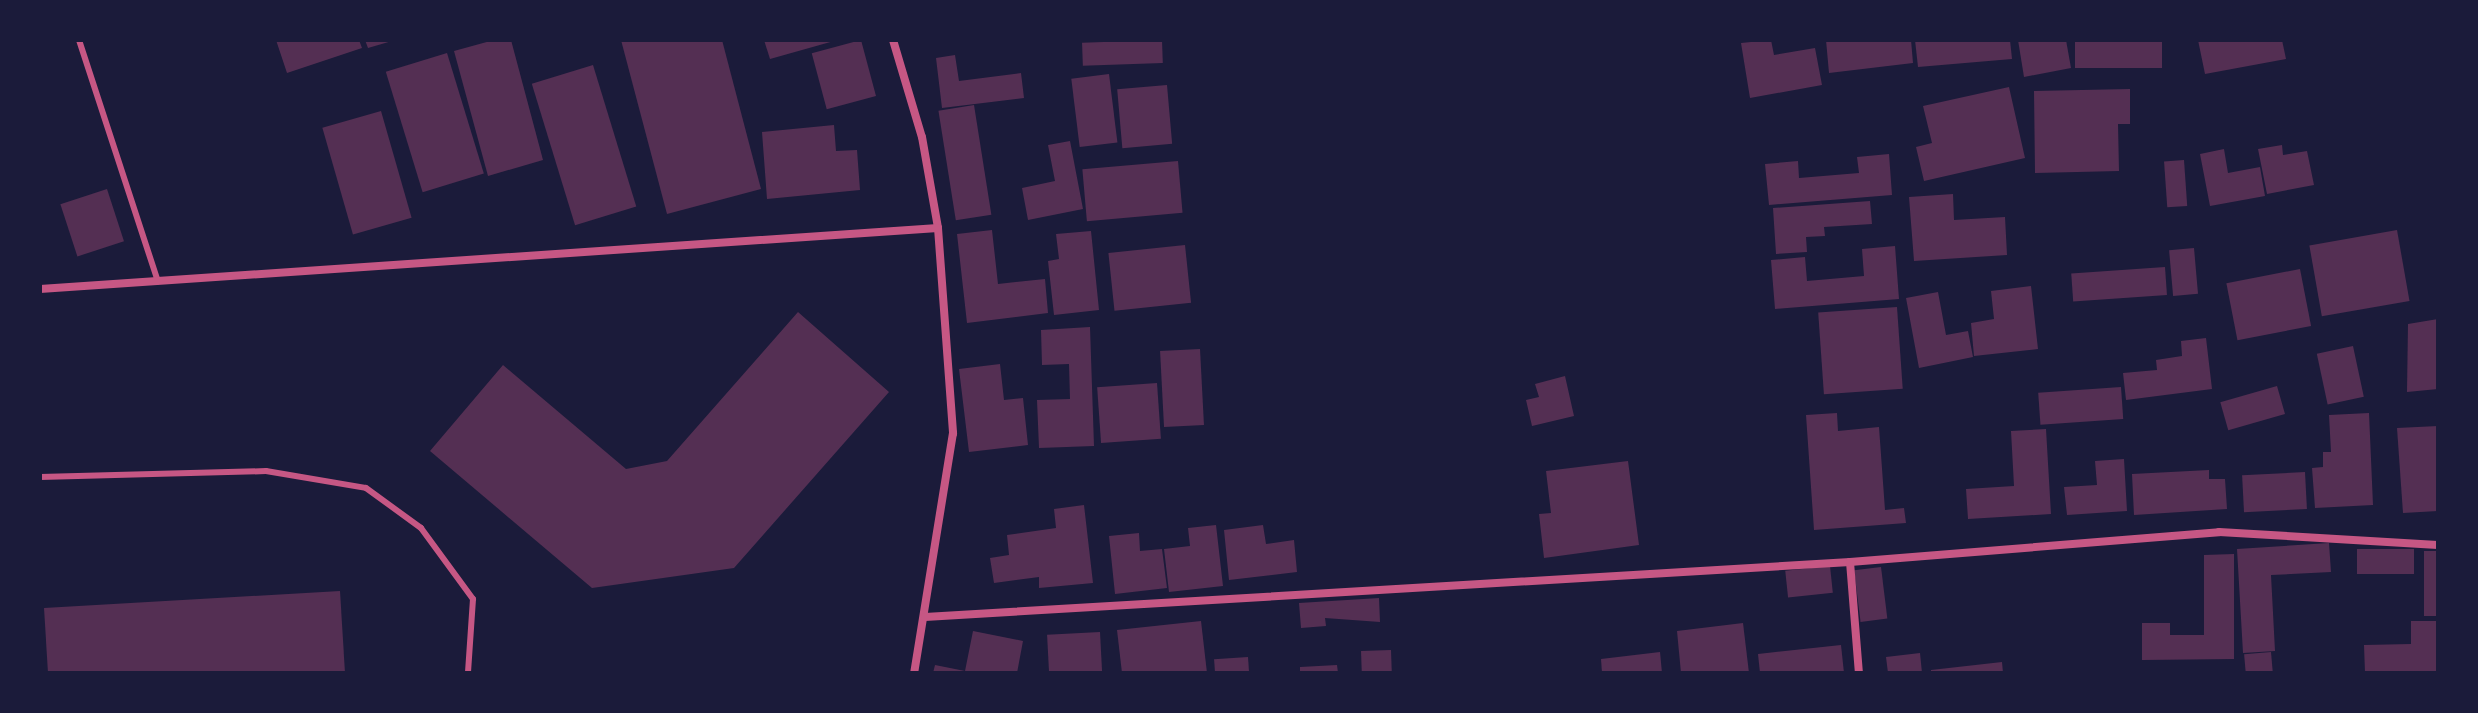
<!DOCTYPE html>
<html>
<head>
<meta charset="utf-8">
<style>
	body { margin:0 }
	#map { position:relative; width:2478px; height:713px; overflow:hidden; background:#1b1b3a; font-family:Manrope,sans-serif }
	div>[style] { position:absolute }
	.building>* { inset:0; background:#542f53; transform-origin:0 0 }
	.service>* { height:6px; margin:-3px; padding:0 3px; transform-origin:3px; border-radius:3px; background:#c65784 }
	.minor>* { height:8px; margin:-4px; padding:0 4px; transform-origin:4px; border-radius:4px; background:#c65784 }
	span { translate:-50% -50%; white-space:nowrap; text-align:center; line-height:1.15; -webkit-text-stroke:6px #1b1b3a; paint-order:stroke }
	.frame { position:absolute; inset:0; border:42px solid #1b1b3a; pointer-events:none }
</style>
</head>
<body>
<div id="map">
	<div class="building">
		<div style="clip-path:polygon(276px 40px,359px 40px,362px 48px,287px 73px)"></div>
		<div style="clip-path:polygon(365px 40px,392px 40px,392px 41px,368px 48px)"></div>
		<div style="clip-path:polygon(494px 40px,511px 40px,543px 160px,488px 176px,454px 51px)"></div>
		<div style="clip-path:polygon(621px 40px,722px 40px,761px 189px,667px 214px)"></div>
		<div style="clip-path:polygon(764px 40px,834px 40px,834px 41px,770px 59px)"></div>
		<div style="left:861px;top:40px;width:58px;height:51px;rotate:75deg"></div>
		<div style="left:1162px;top:40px;width:23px;height:80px;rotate:88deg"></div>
		<div style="clip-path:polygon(1771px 40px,1774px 55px,1815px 48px,1822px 85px,1750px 98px,1741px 43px)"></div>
		<div style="clip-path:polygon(1826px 40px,1911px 40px,1913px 63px,1829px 73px)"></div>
		<div style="clip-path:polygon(1915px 40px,2010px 40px,2012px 59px,1918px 67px)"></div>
		<div style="clip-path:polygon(2018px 40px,2066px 40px,2071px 68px,2024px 77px)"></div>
		<div style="left:2075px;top:40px;width:87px;height:28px"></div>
		<div style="clip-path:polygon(2198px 40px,2282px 40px,2286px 59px,2205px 74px)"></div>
		<div style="left:447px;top:53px;width:126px;height:64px;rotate:73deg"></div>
		<div style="clip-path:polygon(955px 55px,959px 81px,1021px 73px,1024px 98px,942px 108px,936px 58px)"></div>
		<div style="left:593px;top:65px;width:148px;height:64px;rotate:73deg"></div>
		<div style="left:1109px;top:74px;width:69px;height:38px;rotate:83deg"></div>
		<div style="left:1167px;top:85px;width:59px;height:50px;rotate:85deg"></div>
		<div style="clip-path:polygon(2009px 87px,2025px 158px,1924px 181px,1916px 147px,1932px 143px,1923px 106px)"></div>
		<div style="clip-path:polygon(2130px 89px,2130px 124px,2118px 124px,2119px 171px,2035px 173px,2034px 91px)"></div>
		<div style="left:974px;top:105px;width:111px;height:36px;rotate:81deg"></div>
		<div style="left:381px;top:111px;width:111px;height:61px;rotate:74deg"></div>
		<div style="clip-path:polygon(834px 125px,836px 151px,857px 150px,860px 190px,767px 199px,762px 132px)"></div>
		<div style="clip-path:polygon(1070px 141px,1083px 209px,1028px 220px,1022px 188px,1055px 181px,1048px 145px)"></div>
		<div style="clip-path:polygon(2282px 145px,2283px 155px,2307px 151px,2314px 185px,2267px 194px,2258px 149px)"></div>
		<div style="clip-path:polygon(2224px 149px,2228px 173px,2260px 167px,2265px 196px,2210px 206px,2200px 154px)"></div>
		<div style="clip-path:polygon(1889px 154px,1892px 195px,1769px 205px,1765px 164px,1798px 161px,1799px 178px,1859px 173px,1857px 157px)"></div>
		<div style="left:2184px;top:160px;width:46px;height:20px;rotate:86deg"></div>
		<div style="left:1178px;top:161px;width:52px;height:96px;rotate:85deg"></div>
		<div style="left:107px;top:189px;width:55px;height:49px;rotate:72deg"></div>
		<div style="clip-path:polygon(1953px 194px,1954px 220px,2005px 217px,2007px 255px,1914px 261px,1909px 197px)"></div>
		<div style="clip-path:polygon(1870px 201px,1872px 224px,1824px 227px,1825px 236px,1806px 237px,1807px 252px,1776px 254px,1773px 208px)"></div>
		<div style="clip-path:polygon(992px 230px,998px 284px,1045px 279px,1048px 313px,967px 323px,957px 234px)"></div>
		<div style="left:2397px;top:230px;width:72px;height:89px;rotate:80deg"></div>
		<div style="clip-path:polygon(1091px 231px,1099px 310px,1054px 315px,1048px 261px,1059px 259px,1056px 234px)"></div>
		<div style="left:1185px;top:245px;width:58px;height:77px;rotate:84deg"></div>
		<div style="clip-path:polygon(1895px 246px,1899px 299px,1775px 309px,1771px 260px,1805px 257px,1807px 281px,1864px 276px,1862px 249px)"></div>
		<div style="left:2194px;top:248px;width:46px;height:25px;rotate:85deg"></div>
		<div style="left:2165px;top:267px;width:28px;height:94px;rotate:86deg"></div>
		<div style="left:2300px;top:269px;width:58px;height:75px;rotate:79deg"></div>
		<div style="clip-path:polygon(2031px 286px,2038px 349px,1974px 356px,1971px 323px,1994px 319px,1991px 291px)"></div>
		<div style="clip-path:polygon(1938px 292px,1946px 335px,1968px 331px,1973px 357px,1919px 368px,1906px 298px)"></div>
		<div style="left:1897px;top:307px;width:82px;height:79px;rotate:86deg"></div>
		<div style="clip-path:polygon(798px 312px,889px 392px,734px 568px,592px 588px,430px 451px,503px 365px,626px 469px,667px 461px)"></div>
		<div style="clip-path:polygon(2438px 319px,2438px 389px,2407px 392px,2408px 324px)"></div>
		<div style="clip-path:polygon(1090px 327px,1094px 446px,1039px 448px,1037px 400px,1070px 399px,1069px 364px,1042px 365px,1041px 330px)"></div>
		<div style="clip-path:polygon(2206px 338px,2212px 389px,2126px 400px,2123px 373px,2157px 370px,2156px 360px,2182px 356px,2181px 341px)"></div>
		<div style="left:2353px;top:346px;width:52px;height:37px;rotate:78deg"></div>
		<div style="left:1200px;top:349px;width:76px;height:40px;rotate:87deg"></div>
		<div style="clip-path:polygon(1000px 364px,1004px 400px,1023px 398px,1028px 445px,969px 452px,959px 369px)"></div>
		<div style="clip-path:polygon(1565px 376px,1574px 416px,1532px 426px,1526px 400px,1539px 397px,1535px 384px)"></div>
		<div style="left:1157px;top:383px;width:56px;height:60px;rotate:86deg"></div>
		<div style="left:2277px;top:386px;width:29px;height:59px;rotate:74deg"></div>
		<div style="left:2121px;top:387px;width:32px;height:83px;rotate:86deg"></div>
		<div style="clip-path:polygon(1837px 413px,1838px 431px,1879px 427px,1885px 510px,1904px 508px,1906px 523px,1814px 530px,1806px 415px)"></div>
		<div style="clip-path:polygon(2369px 413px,2373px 505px,2315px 508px,2312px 468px,2323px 467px,2323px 452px,2331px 452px,2329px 415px)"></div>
		<div style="clip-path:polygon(2438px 426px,2438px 511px,2403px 513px,2397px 428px)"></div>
		<div style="clip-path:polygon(2046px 429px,2051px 514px,1968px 519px,1966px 489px,2014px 486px,2011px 431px)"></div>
		<div style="clip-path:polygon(2124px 459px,2127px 511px,2067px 515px,2064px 487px,2097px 485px,2095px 461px)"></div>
		<div style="clip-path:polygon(1628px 461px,1639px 545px,1544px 558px,1539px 514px,1551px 513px,1546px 471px)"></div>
		<div style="clip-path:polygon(2209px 470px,2209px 479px,2225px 479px,2227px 509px,2134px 515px,2132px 474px)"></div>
		<div style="left:2305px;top:472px;width:37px;height:63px;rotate:87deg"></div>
		<div style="clip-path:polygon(1084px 505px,1093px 583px,1039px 588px,1039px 577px,994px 583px,990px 558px,1009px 555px,1007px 535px,1056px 528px,1054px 509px)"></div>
		<div style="clip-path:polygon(1216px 525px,1223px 586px,1169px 592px,1164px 549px,1190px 546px,1188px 528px)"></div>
		<div style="clip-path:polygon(1263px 525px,1266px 544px,1294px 540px,1297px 572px,1229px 580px,1224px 530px)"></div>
		<div style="clip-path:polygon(1139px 533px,1140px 551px,1162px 549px,1167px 588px,1115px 594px,1109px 536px)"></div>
		<div style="clip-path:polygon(2329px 543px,2331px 572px,2271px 575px,2275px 651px,2243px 653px,2237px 549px)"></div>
		<div style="left:2414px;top:549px;width:25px;height:57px;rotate:90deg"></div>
		<div style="left:2424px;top:551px;width:14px;height:65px"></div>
		<div style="clip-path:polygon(2234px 554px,2234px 659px,2142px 660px,2142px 623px,2170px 623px,2170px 635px,2204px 635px,2204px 555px)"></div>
		<div style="left:1830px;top:566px;width:27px;height:45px;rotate:84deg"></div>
		<div style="left:1881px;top:567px;width:52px;height:27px;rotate:83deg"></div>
		<div style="clip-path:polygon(340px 591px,345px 673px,48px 673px,44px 608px)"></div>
		<div style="clip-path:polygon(1379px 598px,1380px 622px,1325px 618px,1326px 626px,1301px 628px,1299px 603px)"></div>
		<div style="clip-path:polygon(1201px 621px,1207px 673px,1122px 673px,1117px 630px)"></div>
		<div style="clip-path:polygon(2411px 621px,2438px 621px,2438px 673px,2365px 673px,2364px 645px,2411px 644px)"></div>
		<div style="clip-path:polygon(1743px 623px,1749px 673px,1681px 673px,1677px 631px)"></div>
		<div style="clip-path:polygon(973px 631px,1023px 641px,1017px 673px,933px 673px,935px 665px,965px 671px)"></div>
		<div style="left:1100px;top:632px;width:41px;height:53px;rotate:87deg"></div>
		<div style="clip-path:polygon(1841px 645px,1844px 673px,1760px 673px,1758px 654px)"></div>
		<div style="left:1391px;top:650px;width:23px;height:30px;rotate:88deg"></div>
		<div style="clip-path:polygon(1660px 652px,1662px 673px,1602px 673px,1601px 659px)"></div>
		<div style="left:2271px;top:652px;width:21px;height:27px;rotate:85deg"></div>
		<div style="clip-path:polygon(1920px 653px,1922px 673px,1888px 673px,1886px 657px)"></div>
		<div style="left:1248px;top:657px;width:16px;height:34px;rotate:86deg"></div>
		<div style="clip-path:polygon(2002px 662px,2003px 673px,1931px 673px,1931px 670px)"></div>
		<div style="clip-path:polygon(1337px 665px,1338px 673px,1300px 673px,1300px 667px)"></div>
	</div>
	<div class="service">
		<div style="left:79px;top:40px;width:254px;rotate:71.9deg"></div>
		<div style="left:40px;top:477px;width:226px;rotate:-1.5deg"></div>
		<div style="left:266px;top:471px;width:101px;rotate:9.6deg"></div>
		<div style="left:366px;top:488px;width:68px;rotate:36deg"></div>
		<div style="left:421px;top:528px;width:88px;rotate:53.8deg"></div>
		<div style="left:473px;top:599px;width:74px;rotate:93.9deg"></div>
	</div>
	<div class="minor">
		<div style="left:893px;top:40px;width:101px;rotate:73.4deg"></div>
		<div style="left:922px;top:137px;width:92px;rotate:80deg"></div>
		<div style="left:938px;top:228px;width:206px;rotate:85.8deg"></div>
		<div style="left:953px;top:433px;width:243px;rotate:99.2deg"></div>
		<div style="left:40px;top:289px;width:900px;rotate:-3.89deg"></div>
		<div style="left:1850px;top:562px;width:111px;rotate:85.4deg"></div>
		<div style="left:925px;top:617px;width:927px;rotate:-3.4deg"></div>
		<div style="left:1850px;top:562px;width:370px;rotate:-4.6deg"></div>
		<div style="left:2219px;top:532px;width:219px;rotate:3.4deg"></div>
	</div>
	<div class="frame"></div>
</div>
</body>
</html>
